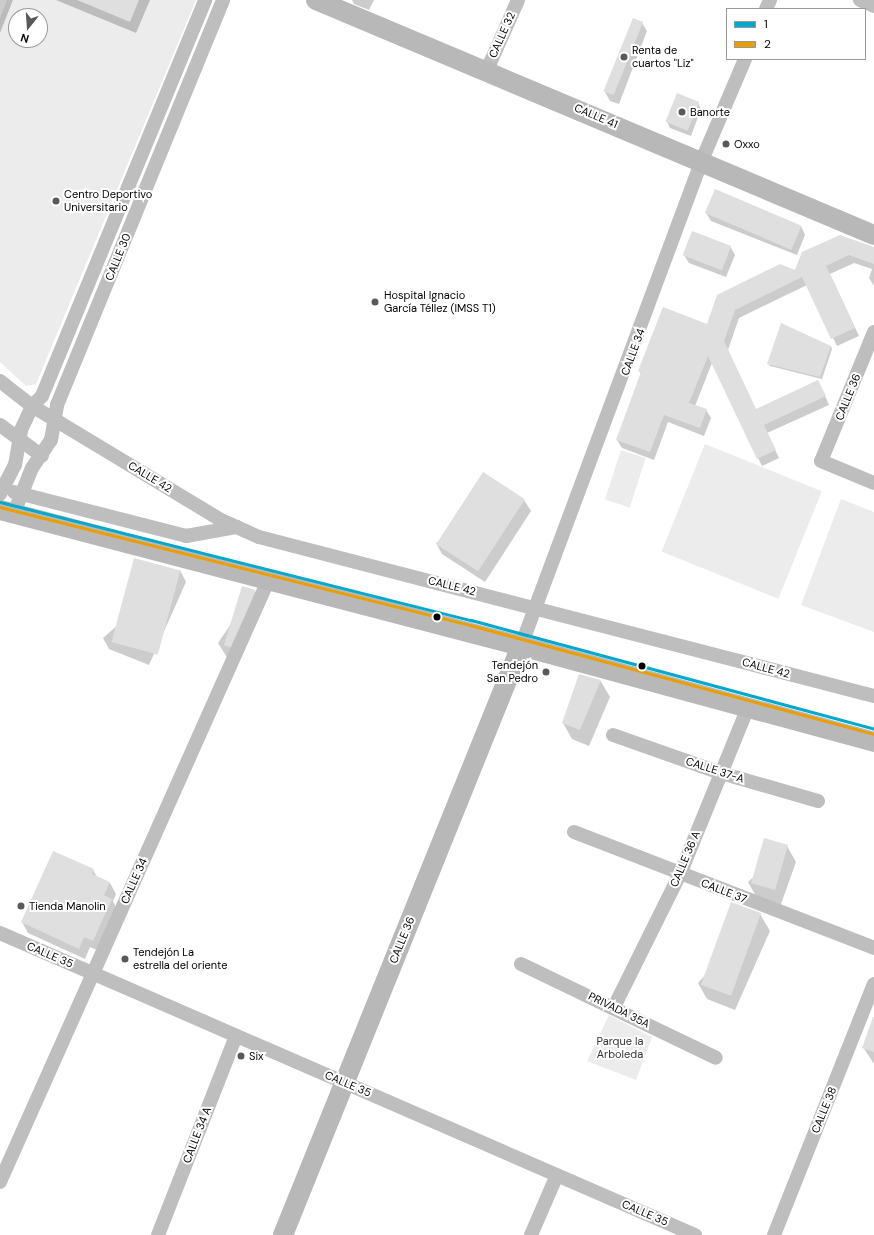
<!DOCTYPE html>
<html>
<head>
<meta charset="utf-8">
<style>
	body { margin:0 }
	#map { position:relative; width:874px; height:1235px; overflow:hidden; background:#fff; font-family:"DM Sans",sans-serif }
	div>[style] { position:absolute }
	.green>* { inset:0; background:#ececec; transform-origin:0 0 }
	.shadow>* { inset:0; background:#0003 }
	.building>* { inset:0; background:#dfdfdf; transform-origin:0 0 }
	.street>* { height:14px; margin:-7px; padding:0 7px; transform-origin:7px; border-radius:7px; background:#bebebe }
	.secondary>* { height:20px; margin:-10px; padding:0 10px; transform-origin:10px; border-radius:10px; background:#b8b8b8 }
	.bus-1>* { height:3px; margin:-1.5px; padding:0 1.5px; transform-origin:1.5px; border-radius:1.5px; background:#00a9ce }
	.bus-2>* { height:3px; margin:-1.5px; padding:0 1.5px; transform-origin:1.5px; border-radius:1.5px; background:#eb9e00 }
	.dots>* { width:11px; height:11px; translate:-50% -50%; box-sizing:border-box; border:2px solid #fff; border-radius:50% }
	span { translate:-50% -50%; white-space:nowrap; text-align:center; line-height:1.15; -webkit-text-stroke:4px #fff; paint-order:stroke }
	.street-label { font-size:11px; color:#000 }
	.poi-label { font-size:11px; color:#000 }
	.left { translate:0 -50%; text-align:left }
	.right { translate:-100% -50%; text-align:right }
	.park-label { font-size:11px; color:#333 }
	.legend { position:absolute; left:726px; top:8px; width:140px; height:52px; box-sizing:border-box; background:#fff; border:1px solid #999; margin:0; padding:5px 7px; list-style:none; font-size:12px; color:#000 }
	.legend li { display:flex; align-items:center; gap:8px; height:20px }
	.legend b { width:20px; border:1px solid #999 }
	.north { position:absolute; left:8px; top:8px; width:40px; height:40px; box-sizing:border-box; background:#fff; border:1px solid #999; border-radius:50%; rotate:197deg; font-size:11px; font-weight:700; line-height:16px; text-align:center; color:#000 }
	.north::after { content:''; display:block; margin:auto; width:14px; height:18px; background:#595959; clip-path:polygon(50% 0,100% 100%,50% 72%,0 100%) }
</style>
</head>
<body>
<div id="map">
	<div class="green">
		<div style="clip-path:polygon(evenodd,7px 0,196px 0,36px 384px,26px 386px,0 362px,0 18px,7px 0,16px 16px,40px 16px,40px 40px,16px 40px,16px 16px)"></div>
		<div style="left:705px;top:444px;width:126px;height:116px;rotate:22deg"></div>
		<div style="left:621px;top:450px;width:26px;height:52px;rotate:18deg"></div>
		<div style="clip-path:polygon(841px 499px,874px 512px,874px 632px,801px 605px)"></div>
		<div style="clip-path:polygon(609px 1015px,652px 1037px,636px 1080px,587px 1061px)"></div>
	</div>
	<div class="shadow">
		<div style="clip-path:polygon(0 0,13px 0,0 33px)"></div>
		<div style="clip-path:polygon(56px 0,150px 0,136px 33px)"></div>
		<div style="clip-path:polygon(352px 0,374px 0,369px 10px,354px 4px)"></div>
		<div style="clip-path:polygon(642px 23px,647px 31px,619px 104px,610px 101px,605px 92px)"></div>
		<div style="clip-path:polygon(698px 103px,701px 109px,691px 136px,670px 128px,667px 122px)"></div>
		<div style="clip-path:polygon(706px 213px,801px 226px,805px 235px,797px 255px,711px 221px)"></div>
		<div style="clip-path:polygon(730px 246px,735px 255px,726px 277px,689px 263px,684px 255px)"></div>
		<div style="clip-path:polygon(874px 248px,874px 286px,869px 278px,872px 269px,854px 263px,830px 274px,859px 336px,837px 346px,807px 285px,739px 318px,728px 350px,756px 410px,822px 389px,829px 405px,767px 433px,779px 458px,762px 466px,712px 363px,695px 406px,706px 410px,711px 418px,704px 436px,668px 422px,654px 460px,622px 448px,617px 440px,641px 374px,639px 371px,795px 271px,802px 253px)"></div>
		<div style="clip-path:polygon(831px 346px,832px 349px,822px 379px,770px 366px,768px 363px)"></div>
		<div style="clip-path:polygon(524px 500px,531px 511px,485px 582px,442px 554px,436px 543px)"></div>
		<div style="clip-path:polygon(180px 570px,186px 582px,149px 665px,109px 649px,103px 638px)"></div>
		<div style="clip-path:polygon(254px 590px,264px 607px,228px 659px,218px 643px)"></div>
		<div style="clip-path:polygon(600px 680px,610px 697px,589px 746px,572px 739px,563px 723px)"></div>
		<div style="clip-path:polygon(787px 846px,796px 862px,780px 907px,757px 898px,748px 882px)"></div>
		<div style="clip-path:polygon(93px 870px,97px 877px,110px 883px,116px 894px,113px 901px,118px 911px,99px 951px,90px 947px,85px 959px,28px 933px,22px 922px)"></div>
		<div style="clip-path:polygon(760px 914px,770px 931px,735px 1010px,707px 999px,698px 983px)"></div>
		<div style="clip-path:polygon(874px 1033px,874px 1064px,863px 1047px)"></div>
	</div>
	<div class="building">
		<div style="clip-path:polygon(77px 0,139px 0,130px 22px)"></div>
		<div style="left:633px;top:18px;width:11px;height:79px;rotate:22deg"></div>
		<div style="left:677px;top:93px;width:24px;height:31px;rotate:22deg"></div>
		<div style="left:715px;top:189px;width:94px;height:26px;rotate:23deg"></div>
		<div style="left:692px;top:231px;width:42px;height:26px;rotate:21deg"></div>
		<div style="clip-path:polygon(840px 235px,874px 247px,874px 264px,849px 255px,826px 266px,855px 328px,831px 339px,802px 277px,735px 310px,724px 341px,756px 409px,818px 380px,826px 396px,764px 425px,776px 450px,757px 459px,708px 356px,689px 403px,707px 409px,700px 428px,664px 415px,650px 452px,616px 440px,641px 372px,638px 371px,663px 307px,707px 324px,717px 295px,780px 264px,795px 270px,802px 252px)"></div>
		<div style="clip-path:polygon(781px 323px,831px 346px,820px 377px,767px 364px)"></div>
		<div style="left:483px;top:472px;width:50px;height:86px;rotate:33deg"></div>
		<div style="left:134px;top:558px;width:48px;height:87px;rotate:15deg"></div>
		<div style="left:242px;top:586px;width:14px;height:62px;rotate:17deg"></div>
		<div style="clip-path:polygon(579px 674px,601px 680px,580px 730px,562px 723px)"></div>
		<div style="left:764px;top:838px;width:25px;height:47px;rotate:16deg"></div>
		<div style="clip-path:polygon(53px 851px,94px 869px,92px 874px,110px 882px,104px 895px,112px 899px,93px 941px,84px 937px,79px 949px,21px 922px)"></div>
		<div style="left:731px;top:902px;width:32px;height:88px;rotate:20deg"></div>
		<div style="clip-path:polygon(873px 1017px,874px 1017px,874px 1052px,862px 1048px)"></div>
	</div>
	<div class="street">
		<div style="left:860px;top:0;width:15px;rotate:23deg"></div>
		<div style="left:766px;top:9px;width:10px;rotate:-66deg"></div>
		<div style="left:487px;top:70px;width:77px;rotate:-66.1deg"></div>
		<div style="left:874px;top:332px;width:139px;rotate:112.3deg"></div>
		<div style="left:821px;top:461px;width:57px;rotate:22.5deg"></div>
		<div style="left:0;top:381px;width:41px;rotate:38deg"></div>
		<div style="left:32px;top:406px;width:223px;rotate:31.1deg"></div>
		<div style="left:223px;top:521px;width:39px;rotate:24deg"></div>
		<div style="left:259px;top:537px;width:635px;rotate:14.5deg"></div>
		<div style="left:0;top:425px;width:52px;rotate:36.4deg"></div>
		<div style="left:14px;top:492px;width:178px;rotate:14.3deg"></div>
		<div style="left:186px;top:536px;width:52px;rotate:-10deg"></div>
		<div style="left:0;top:494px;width:33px;rotate:-63deg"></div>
		<div style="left:15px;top:465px;width:36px;rotate:-80deg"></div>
		<div style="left:21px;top:430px;width:26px;rotate:-65deg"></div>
		<div style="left:32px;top:406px;width:14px;rotate:-45deg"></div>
		<div style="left:42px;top:396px;width:428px;rotate:-67.6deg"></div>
		<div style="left:14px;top:513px;width:48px;rotate:-68.2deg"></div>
		<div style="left:32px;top:468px;width:34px;rotate:-56deg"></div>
		<div style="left:51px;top:440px;width:36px;rotate:-80deg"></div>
		<div style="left:57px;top:405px;width:438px;rotate:-67.7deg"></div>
		<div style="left:521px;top:646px;width:519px;rotate:-69.57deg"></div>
		<div style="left:702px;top:160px;width:110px;rotate:-66.9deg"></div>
		<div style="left:613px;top:735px;width:114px;rotate:19.4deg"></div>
		<div style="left:721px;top:773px;width:101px;rotate:16.1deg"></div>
		<div style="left:574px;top:832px;width:322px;rotate:21.1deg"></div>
		<div style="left:0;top:933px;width:758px;rotate:23.49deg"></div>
		<div style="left:521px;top:964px;width:216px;rotate:25.7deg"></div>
		<div style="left:614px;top:1007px;width:148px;rotate:-63.6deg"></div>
		<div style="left:680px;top:874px;width:180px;rotate:-67.8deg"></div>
		<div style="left:0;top:1182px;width:658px;rotate:-65.97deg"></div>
		<div style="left:158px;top:1235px;width:214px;rotate:-68.6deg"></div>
		<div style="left:531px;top:1235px;width:65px;rotate:-66.6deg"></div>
		<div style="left:774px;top:1235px;width:270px;rotate:-68.3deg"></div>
	</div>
	<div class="secondary">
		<div style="left:316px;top:0;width:605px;rotate:22.84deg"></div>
		<div style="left:0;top:510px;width:538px;rotate:14.63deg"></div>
		<div style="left:521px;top:646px;width:366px;rotate:15.2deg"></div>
		<div style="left:283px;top:1235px;width:635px;rotate:-68deg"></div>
	</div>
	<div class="bus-1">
		<div style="left:0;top:502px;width:486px;rotate:14.1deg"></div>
		<div style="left:471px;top:620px;width:417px;rotate:15.1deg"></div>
	</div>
	<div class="bus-2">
		<div style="left:0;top:507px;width:485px;rotate:14.1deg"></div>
		<div style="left:470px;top:625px;width:417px;rotate:15.1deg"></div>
	</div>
	<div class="dots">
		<div style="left:624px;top:57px;background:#595959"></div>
		<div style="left:682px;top:112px;background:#595959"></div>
		<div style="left:726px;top:144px;background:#595959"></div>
		<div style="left:56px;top:201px;background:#595959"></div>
		<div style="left:375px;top:302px;background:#595959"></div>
		<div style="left:437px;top:617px;background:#000"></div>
		<div style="left:642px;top:666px;background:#000"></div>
		<div style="left:546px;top:672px;background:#595959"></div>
		<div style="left:21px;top:906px;background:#595959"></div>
		<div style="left:125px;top:959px;background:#595959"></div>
		<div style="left:241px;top:1056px;background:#595959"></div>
	</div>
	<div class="street-label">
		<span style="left:502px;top:35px;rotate:-66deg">CALLE 32</span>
		<span style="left:596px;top:116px;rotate:23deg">CALLE 41</span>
		<span style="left:118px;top:257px;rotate:-68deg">CALLE 30</span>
		<span style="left:633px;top:352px;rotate:-70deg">CALLE 34</span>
		<span style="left:848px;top:397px;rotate:-68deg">CALLE 36</span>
		<span style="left:150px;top:477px;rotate:31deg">CALLE 42</span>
		<span style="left:452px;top:586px;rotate:14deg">CALLE 42</span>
		<span style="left:766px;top:668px;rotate:15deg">CALLE 42</span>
		<span style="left:715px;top:770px;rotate:18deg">CALLE 37-A</span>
		<span style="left:685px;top:859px;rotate:-67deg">CALLE 36 A</span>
		<span style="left:134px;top:881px;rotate:-66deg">CALLE 34</span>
		<span style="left:724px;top:891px;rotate:21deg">CALLE 37</span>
		<span style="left:402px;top:940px;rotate:-68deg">CALLE 36</span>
		<span style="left:50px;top:955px;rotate:23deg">CALLE 35</span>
		<span style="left:619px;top:1010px;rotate:26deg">PRIVADA 35A</span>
		<span style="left:348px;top:1084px;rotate:23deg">CALLE 35</span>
		<span style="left:824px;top:1110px;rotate:-68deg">CALLE 38</span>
		<span style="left:197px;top:1135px;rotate:-69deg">CALLE 34 A</span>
		<span style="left:645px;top:1213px;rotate:23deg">CALLE 35</span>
	</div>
	<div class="poi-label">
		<span class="left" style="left:632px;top:57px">Renta de<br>cuartos "Liz"</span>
		<span class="left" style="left:690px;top:112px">Banorte</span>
		<span class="left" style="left:734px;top:144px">Oxxo</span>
		<span class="left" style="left:64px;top:201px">Centro Deportivo<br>Universitario</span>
		<span class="left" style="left:384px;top:302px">Hospital Ignacio<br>García Téllez (IMSS T1)</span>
		<span class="right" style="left:538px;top:672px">Tendejón<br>San Pedro</span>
		<span class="left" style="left:29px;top:906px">Tienda Manolin</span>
		<span class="left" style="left:133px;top:959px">Tendejón La<br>estrella del oriente</span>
		<span class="left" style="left:249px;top:1056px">Six</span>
	</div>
	<div class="park-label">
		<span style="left:620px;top:1048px">Parque la<br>Arboleda</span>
	</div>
	<ul class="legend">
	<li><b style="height:5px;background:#00a9ce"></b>1</li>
	<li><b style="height:5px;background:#eb9e00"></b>2</li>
	</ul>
	<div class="north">N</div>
</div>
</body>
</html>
